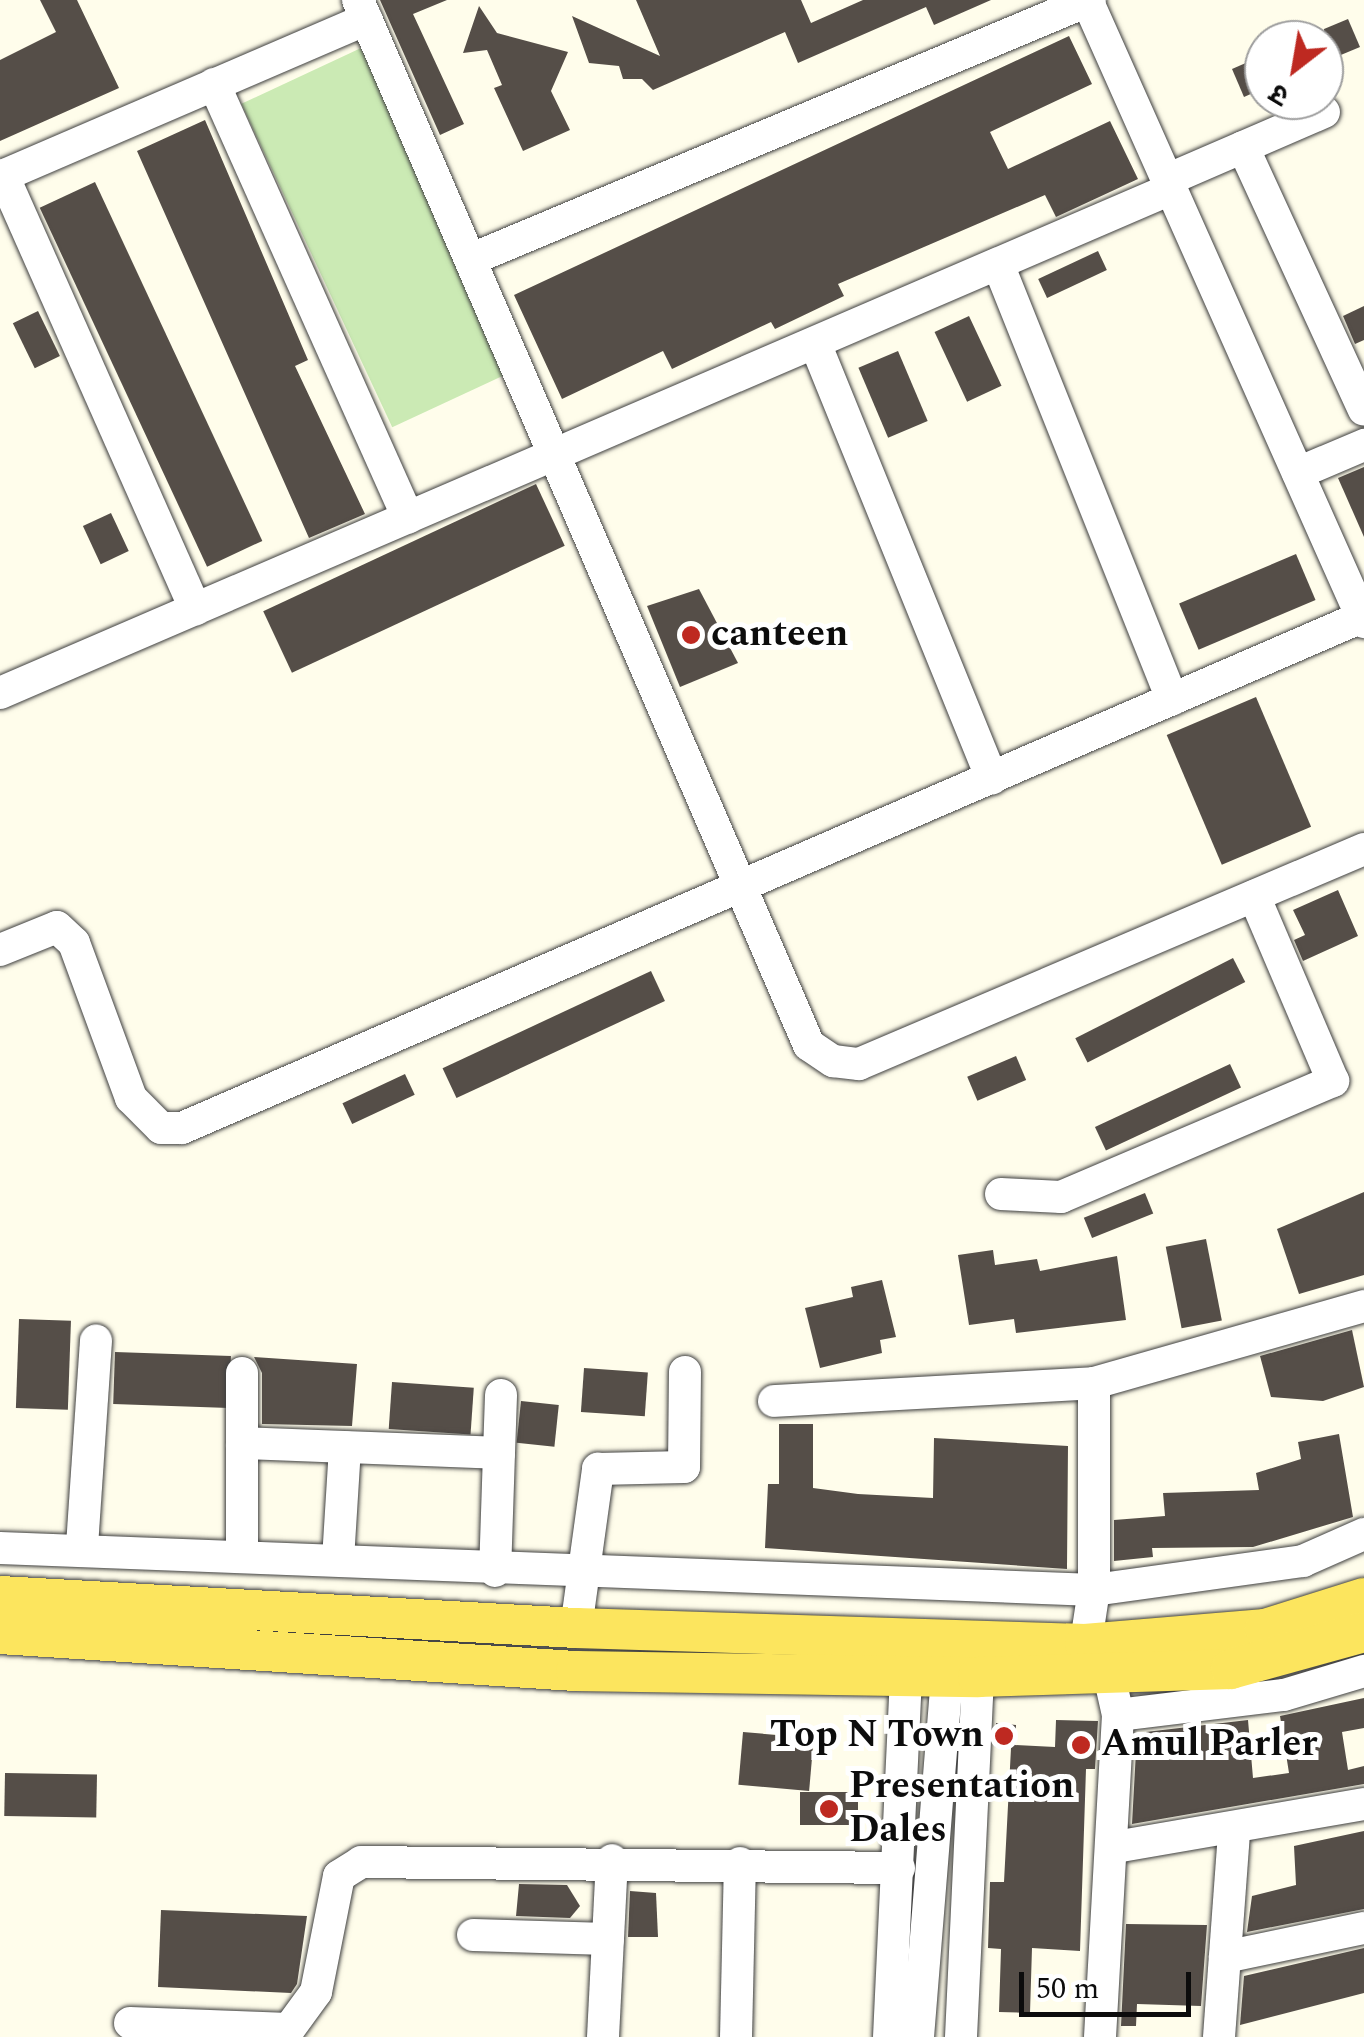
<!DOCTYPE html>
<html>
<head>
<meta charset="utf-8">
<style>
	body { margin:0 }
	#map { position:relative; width:1364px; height:2037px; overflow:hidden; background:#fffdeb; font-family:Spectral,"Noto Sans Devanagari",serif }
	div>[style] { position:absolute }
	.green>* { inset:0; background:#cbeab4; transform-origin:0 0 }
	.building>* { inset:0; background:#554e48; transform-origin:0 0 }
	.roads { filter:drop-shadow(0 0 2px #3f3f3f) drop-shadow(0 0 2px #3f3f3f) }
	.minor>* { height:32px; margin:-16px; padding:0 16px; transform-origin:16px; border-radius:16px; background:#fff }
	.major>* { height:40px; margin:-20px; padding:0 20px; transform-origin:20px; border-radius:20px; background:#fce55e }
	.dots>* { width:28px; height:28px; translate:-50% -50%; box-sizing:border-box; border:5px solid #fff; border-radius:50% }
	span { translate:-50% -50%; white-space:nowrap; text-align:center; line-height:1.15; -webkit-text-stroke:10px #fff; paint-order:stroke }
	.poi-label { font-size:38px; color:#0c0c0c; font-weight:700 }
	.left { translate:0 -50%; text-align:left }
	.right { translate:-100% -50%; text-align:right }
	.north { position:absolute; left:1244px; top:20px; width:100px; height:100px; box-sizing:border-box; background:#fff; border:2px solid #9e9e9e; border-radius:50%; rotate:211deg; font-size:28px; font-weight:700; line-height:40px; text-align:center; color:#0c0c0c }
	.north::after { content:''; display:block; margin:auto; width:35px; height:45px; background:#be2921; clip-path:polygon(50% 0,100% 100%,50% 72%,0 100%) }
	.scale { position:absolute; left:1019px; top:1972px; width:172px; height:45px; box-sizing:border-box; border:5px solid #0c0c0c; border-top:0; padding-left:12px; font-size:30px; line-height:35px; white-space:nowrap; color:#0c0c0c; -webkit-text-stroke:8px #fff; paint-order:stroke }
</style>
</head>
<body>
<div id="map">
	<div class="green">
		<div style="left:361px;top:48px;width:357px;height:132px;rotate:65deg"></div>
	</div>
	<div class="building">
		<div style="clip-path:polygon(40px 0,77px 0,119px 88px,0 141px,0 60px,56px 32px)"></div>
		<div style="clip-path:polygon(380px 0,447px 0,413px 14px,464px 124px,440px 135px)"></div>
		<div style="clip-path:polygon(636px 0,801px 0,811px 23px,863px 0,991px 0,934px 25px,926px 7px,798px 63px,785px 32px,653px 90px,642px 79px,623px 79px,619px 66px,589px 63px,572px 16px,660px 56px)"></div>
		<div style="clip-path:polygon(479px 6px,497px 33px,568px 52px,551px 91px,570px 130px,523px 151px,494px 88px,502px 85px,487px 50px,463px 53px)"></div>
		<div style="clip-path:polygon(1348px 19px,1360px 47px,1324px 62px,1324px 29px)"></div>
		<div style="clip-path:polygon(1069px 36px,1092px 84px,990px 132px,1008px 169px,1110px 121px,1138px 179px,1056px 217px,1045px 195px,838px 284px,844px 296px,775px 329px,771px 322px,672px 369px,663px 351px,562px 399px,514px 295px)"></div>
		<div style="clip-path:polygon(1264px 55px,1264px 88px,1244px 97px,1232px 69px)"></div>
		<div style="clip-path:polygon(205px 120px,308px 360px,295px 366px,365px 514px,309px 538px,137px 151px)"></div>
		<div style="left:95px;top:182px;width:396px;height:61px;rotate:65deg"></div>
		<div style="left:1098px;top:251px;width:21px;height:66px;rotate:65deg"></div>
		<div style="clip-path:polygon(1364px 306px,1364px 340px,1355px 344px,1343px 316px)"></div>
		<div style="left:38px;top:311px;width:50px;height:28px;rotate:64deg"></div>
		<div style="left:969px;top:316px;width:77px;height:38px;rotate:65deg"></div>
		<div style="left:898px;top:351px;width:76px;height:43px;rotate:67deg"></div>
		<div style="clip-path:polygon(1364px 467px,1364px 537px,1338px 478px)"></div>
		<div style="left:536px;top:484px;width:68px;height:301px;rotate:65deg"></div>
		<div style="left:111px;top:513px;width:42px;height:31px;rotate:65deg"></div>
		<div style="left:1296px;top:554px;width:50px;height:127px;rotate:67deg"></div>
		<div style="clip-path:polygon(699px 589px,738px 663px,680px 687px,647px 606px)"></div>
		<div style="left:1256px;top:697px;width:141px;height:97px;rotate:67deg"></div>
		<div style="clip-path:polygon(1338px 890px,1358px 936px,1303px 961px,1294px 940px,1305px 935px,1293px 910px)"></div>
		<div style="left:1233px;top:958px;width:27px;height:177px;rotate:63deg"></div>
		<div style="left:651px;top:971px;width:33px;height:230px;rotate:65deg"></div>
		<div style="left:1016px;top:1056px;width:26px;height:53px;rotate:67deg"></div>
		<div style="left:1230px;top:1064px;width:26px;height:149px;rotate:65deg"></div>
		<div style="left:405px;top:1074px;width:23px;height:69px;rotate:65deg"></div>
		<div style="clip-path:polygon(1364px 1192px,1364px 1275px,1299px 1294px,1277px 1229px)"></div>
		<div style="left:1145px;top:1193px;width:22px;height:66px;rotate:68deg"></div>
		<div style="left:1206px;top:1239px;width:83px;height:41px;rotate:79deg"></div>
		<div style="clip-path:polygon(993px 1250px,995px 1265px,1037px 1259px,1040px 1271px,1117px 1256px,1126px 1320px,1016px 1333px,1014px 1319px,969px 1325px,958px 1255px)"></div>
		<div style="clip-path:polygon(882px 1280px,896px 1337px,880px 1340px,882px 1353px,820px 1368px,805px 1308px,853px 1297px,851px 1287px)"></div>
		<div style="left:19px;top:1319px;width:52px;height:89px;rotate:2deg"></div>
		<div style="clip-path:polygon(1352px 1330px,1364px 1387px,1323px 1401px,1271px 1397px,1260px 1356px)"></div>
		<div style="left:115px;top:1352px;width:116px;height:52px;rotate:2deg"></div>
		<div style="clip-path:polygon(254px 1357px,357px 1364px,352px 1426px,262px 1424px,262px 1373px)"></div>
		<div style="left:584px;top:1368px;width:64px;height:44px;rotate:4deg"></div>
		<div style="left:392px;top:1382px;width:82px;height:47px;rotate:4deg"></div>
		<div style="left:521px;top:1401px;width:38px;height:42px;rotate:6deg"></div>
		<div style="clip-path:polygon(779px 1424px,813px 1424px,813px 1488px,858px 1494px,933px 1498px,934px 1438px,1068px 1446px,1067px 1569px,765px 1548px,768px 1484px,779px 1484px)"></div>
		<div style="clip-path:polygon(1339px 1434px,1353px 1517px,1253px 1547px,1152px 1548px,1153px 1557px,1114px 1561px,1114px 1520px,1165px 1516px,1163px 1493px,1259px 1490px,1256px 1473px,1301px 1459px,1298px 1442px)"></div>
		<div style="clip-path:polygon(1364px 1698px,1364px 1728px,1342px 1732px,1348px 1770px,1364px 1766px,1364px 1784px,1132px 1824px,1137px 1733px,1248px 1720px,1253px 1778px,1289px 1773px,1280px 1716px)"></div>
		<div style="clip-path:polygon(1056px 1720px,1098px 1721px,1095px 1769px,1086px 1769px,1080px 1951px,1032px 1948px,1030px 2013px,999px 2012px,1001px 1949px,988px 1948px,990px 1882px,1004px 1882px,1011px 1748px,995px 1747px,996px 1723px,1016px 1725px,1015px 1745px,1055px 1747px)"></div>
		<div style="left:743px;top:1732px;width:71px;height:53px;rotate:5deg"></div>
		<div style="left:5px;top:1773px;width:92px;height:43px;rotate:1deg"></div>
		<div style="left:858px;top:1792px;width:33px;height:58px;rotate:90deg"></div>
		<div style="clip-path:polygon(1364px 1831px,1364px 1909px,1247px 1932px,1252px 1896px,1296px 1885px,1294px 1846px)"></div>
		<div style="clip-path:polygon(519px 1884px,567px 1885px,580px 1906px,570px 1918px,516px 1916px)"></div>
		<div style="clip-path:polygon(630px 1891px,656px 1893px,658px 1937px,628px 1937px)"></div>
		<div style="clip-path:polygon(161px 1910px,307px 1916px,297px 1984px,291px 1993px,158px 1987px)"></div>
		<div style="clip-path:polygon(1126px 1924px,1207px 1925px,1201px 2006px,1137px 2004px,1136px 2026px,1121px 2026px)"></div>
		<div style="clip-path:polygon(1364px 1948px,1364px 1993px,1240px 2025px,1244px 1976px)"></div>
	</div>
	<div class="roads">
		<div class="minor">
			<div style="left:358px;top:0;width:1138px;rotate:66.66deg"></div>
			<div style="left:809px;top:1045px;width:29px;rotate:34deg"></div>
			<div style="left:833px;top:1061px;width:26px;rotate:7deg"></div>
			<div style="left:859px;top:1064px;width:549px;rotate:-23.06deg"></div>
			<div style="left:1087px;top:0;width:681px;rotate:65.99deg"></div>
			<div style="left:214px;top:84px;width:475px;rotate:65.9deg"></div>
			<div style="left:1243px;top:147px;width:289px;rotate:65.3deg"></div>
			<div style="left:3px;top:175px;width:475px;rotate:66.1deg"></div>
			<div style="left:0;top:177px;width:399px;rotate:-23.3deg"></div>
			<div style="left:1167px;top:180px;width:171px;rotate:-23.4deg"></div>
			<div style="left:472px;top:259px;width:670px;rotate:-22.74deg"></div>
			<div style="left:998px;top:264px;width:469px;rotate:68.2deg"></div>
			<div style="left:815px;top:343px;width:470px;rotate:67.9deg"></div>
			<div style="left:1298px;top:473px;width:72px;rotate:-23deg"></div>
			<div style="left:0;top:693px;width:1275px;rotate:-23.29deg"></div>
			<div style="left:0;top:950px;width:61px;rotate:-22deg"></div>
			<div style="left:57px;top:927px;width:23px;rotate:43deg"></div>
			<div style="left:74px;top:943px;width:165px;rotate:69.8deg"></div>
			<div style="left:131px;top:1098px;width:42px;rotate:45deg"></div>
			<div style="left:161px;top:1128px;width:21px"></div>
			<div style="left:182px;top:1128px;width:1286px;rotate:-23.42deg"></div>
			<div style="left:1001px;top:1194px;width:60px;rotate:2.9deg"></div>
			<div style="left:1061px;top:1197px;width:296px;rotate:-23.1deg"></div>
			<div style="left:1333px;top:1081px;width:201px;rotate:-113.1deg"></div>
			<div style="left:774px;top:1401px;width:321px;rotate:-3.2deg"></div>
			<div style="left:1094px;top:1383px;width:281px;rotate:-15.9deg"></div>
			<div style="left:242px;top:1443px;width:257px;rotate:2.2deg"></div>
			<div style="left:499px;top:1453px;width:118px;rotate:91.9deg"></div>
			<div style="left:499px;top:1453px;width:58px;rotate:-88deg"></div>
			<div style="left:82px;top:1546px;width:206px;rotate:-86.1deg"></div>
			<div style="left:0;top:1548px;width:1095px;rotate:2.2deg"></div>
			<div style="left:1094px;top:1590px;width:211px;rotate:-7.9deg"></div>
			<div style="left:1303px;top:1561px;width:67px;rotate:-23.9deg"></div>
			<div style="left:242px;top:1556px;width:183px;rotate:-90deg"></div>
			<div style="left:338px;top:1559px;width:112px;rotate:-86.4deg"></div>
			<div style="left:576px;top:1628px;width:161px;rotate:-82.1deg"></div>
			<div style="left:598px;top:1469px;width:86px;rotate:-1.3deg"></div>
			<div style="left:684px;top:1467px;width:95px;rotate:-89.4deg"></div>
			<div style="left:1082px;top:1668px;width:79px;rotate:-81.3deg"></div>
			<div style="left:1094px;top:1590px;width:207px;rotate:-90deg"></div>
			<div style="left:1118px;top:1715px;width:167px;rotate:-6.9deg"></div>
			<div style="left:1284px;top:1695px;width:84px;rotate:-16.7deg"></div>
			<div style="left:1115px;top:1847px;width:253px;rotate:-9.8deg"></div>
			<div style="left:473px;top:1935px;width:135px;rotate:1.7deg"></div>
			<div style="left:1225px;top:1957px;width:142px;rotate:-11.8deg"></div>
			<div style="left:130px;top:2023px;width:159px;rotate:2.2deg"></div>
			<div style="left:289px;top:2029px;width:46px;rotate:-53.9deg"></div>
			<div style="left:316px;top:1992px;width:118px;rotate:-78.8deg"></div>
			<div style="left:339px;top:1876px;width:26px;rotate:-32deg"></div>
			<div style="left:361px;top:1862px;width:538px;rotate:0.64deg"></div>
			<div style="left:603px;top:2037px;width:177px;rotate:-87.1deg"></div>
			<div style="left:736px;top:2037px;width:174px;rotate:-88.7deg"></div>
			<div style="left:889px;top:2037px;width:385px;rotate:-87.3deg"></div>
			<div style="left:918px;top:2037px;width:384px;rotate:-85.4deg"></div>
			<div style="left:961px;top:2037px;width:360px;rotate:-87.3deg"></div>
			<div style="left:1100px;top:2037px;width:323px;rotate:-86.8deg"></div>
			<div style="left:1118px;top:1715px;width:41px;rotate:-102.7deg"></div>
			<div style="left:1219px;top:2037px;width:207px;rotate:-85.8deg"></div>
		</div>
		<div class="major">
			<div style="left:0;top:1596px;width:577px;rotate:3.18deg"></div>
			<div style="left:576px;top:1628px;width:509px;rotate:1.8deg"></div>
			<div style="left:1085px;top:1644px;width:181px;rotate:-4.8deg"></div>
			<div style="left:1265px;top:1629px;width:104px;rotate:-17.4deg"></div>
			<div style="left:0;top:1634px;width:577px;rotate:3.68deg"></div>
			<div style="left:576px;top:1671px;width:402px;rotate:0.9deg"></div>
			<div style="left:978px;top:1677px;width:253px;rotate:-1.8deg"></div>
			<div style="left:1231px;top:1669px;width:138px;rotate:-15.5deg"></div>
		</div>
	</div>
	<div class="dots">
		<div style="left:691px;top:635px;background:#be2921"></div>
		<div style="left:1004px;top:1736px;background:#be2921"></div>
		<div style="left:1081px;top:1745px;background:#be2921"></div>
		<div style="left:829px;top:1809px;background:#be2921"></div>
	</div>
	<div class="poi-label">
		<span class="left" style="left:711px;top:635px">canteen</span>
		<span class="right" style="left:984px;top:1736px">Top N Town</span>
		<span class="left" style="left:1101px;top:1745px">Amul Parler</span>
		<span class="left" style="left:849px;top:1809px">Presentation<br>Dales</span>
	</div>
	<div class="north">उ</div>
	<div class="scale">50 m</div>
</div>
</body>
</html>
